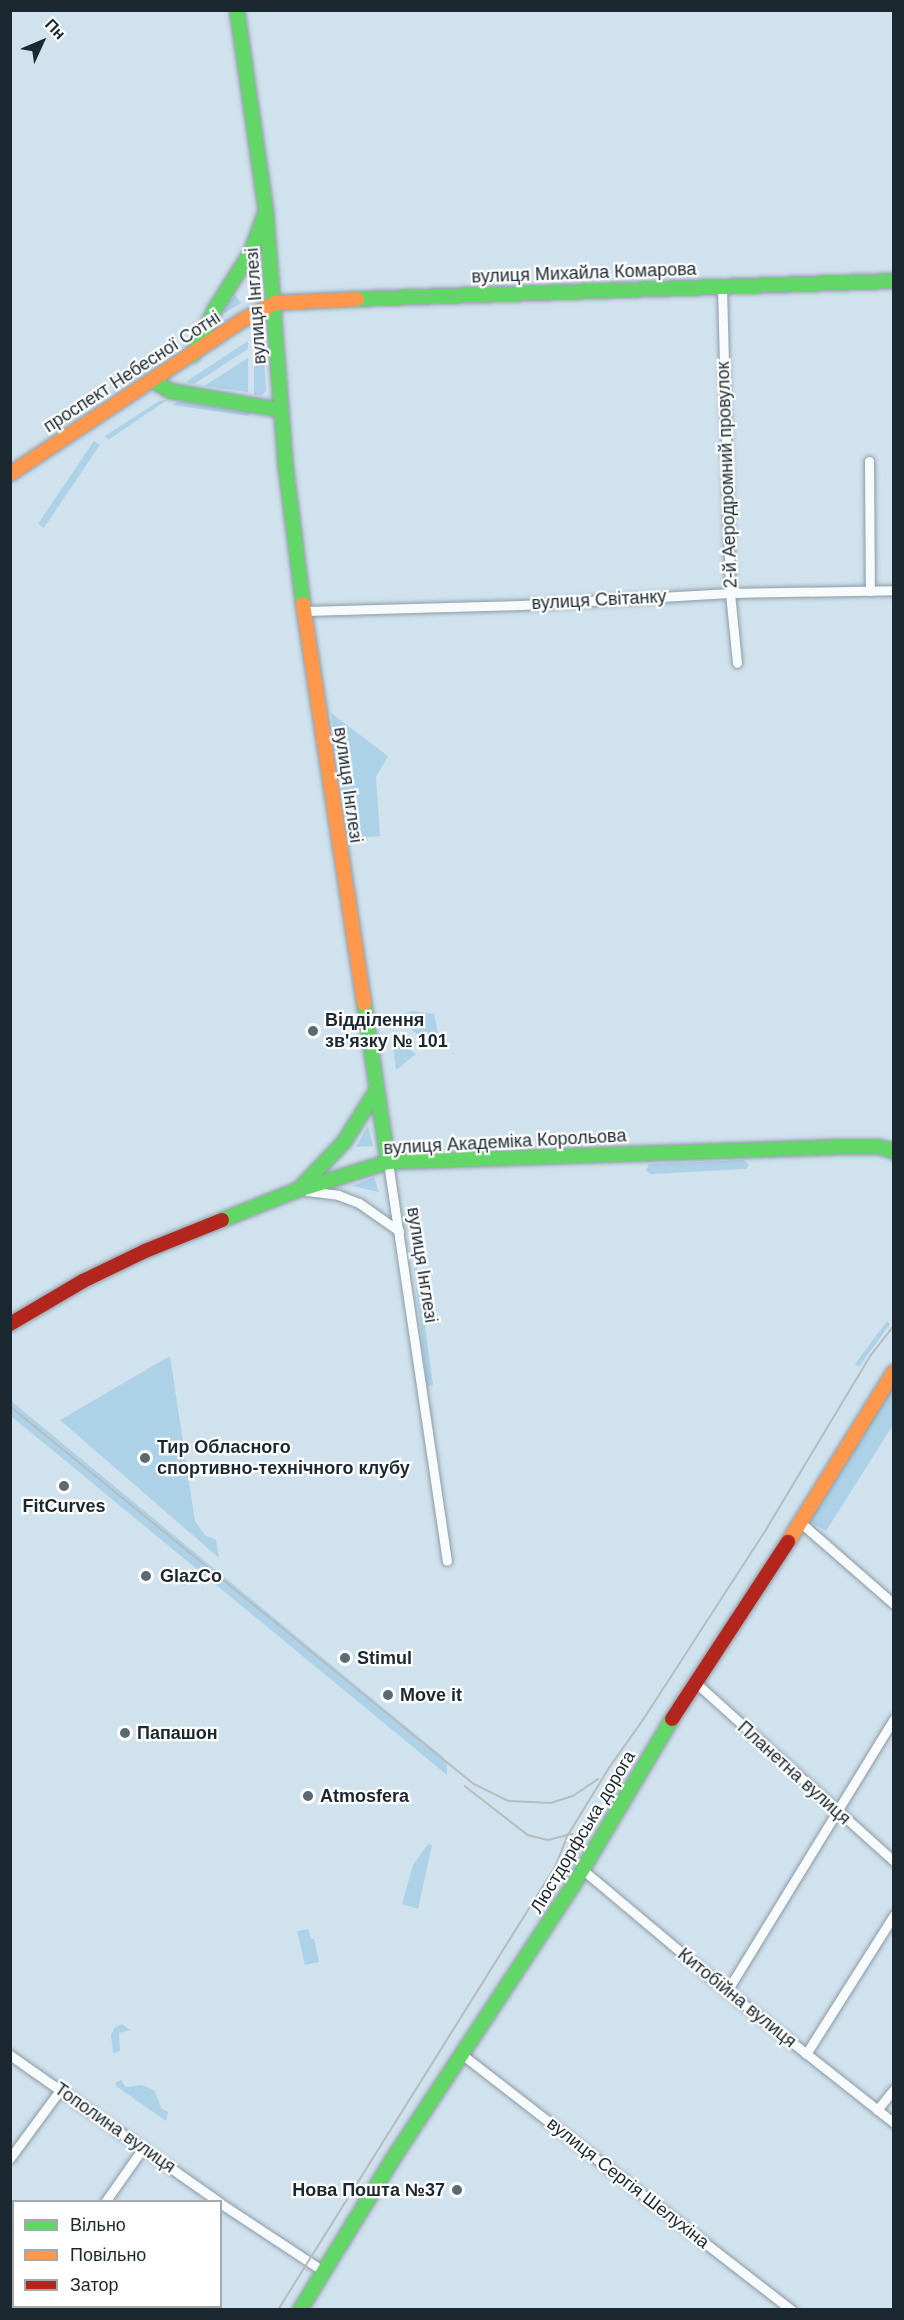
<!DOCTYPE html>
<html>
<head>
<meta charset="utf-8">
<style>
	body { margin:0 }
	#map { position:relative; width:904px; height:2320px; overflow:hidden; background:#d0e2ee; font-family:Helvetica,sans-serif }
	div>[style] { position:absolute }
	.green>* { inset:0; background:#add1e7; transform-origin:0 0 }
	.roads { filter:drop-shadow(0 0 2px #8d9ba4) drop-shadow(0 0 2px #8d9ba4) }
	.street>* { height:9px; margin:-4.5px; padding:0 4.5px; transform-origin:4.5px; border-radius:4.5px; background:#f8fbfc }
	.fast>* { height:14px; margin:-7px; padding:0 7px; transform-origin:7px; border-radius:7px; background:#63d668 }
	.slow>* { height:14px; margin:-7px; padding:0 7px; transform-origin:7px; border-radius:7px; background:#ff974d }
	.jam>* { height:14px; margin:-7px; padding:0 7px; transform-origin:7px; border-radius:7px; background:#b3261e }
	.tram>* { height:1.5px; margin:-0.75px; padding:0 0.75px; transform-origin:0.75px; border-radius:0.75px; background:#b7bcbe }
	.dots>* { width:16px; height:16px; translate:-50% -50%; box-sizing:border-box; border:3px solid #fff; border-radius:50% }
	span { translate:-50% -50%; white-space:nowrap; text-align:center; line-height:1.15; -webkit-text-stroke:4.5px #fff; paint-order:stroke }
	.street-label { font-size:18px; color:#1b2830 }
	.poi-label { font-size:18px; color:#1b2830; font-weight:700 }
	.left { translate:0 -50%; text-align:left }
	.right { translate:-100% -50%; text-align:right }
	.frame { position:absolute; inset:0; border:12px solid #1b2830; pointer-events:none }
	.legend { position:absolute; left:12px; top:2200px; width:210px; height:108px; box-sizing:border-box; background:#fff; border:2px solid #a4a9ac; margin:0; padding:8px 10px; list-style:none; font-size:18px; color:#1b2830 }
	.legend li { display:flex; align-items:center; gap:12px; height:30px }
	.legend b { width:30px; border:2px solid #a4a9ac }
	.north { position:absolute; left:12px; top:12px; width:60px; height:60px; -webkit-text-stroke:4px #fff; paint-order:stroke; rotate:46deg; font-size:16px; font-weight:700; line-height:24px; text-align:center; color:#1b2830 }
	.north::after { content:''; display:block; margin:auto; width:21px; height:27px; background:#1b2830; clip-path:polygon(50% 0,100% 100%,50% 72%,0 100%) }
</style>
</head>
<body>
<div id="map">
	<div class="green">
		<div style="clip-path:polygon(235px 295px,241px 303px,225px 313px,223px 310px)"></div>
		<div style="clip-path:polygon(248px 341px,248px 349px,194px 384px,188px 383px,187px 381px)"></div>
		<div style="clip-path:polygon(263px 347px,266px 391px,262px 395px,254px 395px,254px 353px)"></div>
		<div style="clip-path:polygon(248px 358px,248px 392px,204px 386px)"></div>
		<div style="clip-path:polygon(167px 400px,108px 440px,105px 436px,159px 401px)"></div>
		<div style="clip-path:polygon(178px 401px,179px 401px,251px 413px,248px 416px,173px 405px)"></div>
		<div style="left:94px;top:441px;width:7px;height:100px;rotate:34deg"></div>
		<div style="clip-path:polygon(331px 713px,388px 756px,376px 777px,380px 836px,350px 839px)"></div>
		<div style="clip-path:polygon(412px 1011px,434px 1014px,438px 1032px,432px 1045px,401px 1022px,400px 1014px)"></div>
		<div style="clip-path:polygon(392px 1037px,416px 1054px,396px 1070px)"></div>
		<div style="clip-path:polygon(368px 1126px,373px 1146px,356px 1147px)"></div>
		<div style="clip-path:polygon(744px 1160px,749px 1165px,746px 1169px,650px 1174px,646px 1170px,649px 1164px)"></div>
		<div style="clip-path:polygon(374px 1177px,379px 1192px,352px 1186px)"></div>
		<div style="clip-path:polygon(414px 1267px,417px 1267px,433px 1385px,427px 1386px)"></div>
		<div style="clip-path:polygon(887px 1321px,890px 1324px,859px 1367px,855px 1364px)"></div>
		<div style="clip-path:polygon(170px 1356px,195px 1521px,205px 1535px,216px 1540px,219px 1558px,60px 1420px)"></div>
		<div style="clip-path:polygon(893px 1387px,893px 1425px,826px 1531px,808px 1521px)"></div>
		<div style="clip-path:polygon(11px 1401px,443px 1757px,447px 1764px,447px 1775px,11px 1416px)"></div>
		<div style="clip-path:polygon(428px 1844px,432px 1845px,418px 1909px,402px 1904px,413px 1865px)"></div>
		<div style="clip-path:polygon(308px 1929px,311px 1939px,314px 1939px,319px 1962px,305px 1965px,297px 1931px)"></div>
		<div style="clip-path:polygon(122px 2024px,130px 2030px,119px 2033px,120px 2051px,113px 2053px,111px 2035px,115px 2027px)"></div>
		<div style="clip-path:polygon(121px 2080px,126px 2087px,142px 2085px,155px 2091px,161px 2108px,168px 2112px,166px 2121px,116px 2086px,116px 2082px)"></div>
	</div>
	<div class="roads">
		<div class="street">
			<div style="left:722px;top:287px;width:306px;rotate:88.5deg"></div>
			<div style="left:730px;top:593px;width:70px;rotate:84.3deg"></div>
			<div style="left:869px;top:461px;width:130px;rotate:89.6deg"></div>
			<div style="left:304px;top:611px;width:217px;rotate:-1.6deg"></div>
			<div style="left:521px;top:605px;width:209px;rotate:-3.3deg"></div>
			<div style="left:730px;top:593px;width:164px;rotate:-1deg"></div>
			<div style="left:388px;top:1162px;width:403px;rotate:81.6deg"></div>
			<div style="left:307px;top:1191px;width:31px;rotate:7deg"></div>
			<div style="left:338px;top:1195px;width:22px;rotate:21deg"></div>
			<div style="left:359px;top:1203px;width:49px;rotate:35deg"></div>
			<div style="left:801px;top:1523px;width:123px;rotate:41.1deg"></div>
			<div style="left:696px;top:1683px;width:266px;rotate:42deg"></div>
			<div style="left:583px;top:1870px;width:188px;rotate:40deg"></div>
			<div style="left:727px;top:1991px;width:213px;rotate:38.3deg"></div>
			<div style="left:727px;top:1991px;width:319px;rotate:-58.5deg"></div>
			<div style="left:806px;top:2054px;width:165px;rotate:-57.7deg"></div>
			<div style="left:10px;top:2055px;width:256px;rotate:35.1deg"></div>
			<div style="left:464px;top:2056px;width:415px;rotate:37.8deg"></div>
			<div style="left:877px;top:2110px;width:27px;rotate:-51deg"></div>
			<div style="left:10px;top:2158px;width:84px;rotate:-53.7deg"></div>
			<div style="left:105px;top:2202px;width:66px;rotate:-54.9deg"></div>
			<div style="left:220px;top:2203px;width:123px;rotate:33.4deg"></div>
			<div style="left:10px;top:2248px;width:4px;rotate:27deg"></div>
			<div style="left:94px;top:2306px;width:6px;rotate:45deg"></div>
			<div style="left:28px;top:2310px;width:4px;rotate:-63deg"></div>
			<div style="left:150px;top:2310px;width:4px;rotate:-63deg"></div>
		</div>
		<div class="fast">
			<div style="left:237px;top:10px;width:203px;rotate:81.8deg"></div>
			<div style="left:266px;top:211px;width:259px;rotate:85.6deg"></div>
			<div style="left:286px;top:469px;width:136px;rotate:82.8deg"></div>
			<div style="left:357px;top:299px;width:537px;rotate:-1.92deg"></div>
			<div style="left:193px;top:355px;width:51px;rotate:-64.4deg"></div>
			<div style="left:215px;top:309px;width:67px;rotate:-57.7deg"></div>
			<div style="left:251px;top:252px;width:44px;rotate:-69.9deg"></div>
			<div style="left:154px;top:381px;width:19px;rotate:32deg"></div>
			<div style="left:170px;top:391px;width:113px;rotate:9.7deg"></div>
			<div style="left:364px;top:1003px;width:161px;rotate:81.4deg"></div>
			<div style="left:891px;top:1150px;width:4px;rotate:34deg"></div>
			<div style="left:300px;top:1188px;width:64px;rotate:-46.3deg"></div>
			<div style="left:344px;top:1142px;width:60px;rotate:-57.9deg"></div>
			<div style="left:222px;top:1220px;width:79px;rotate:-21.7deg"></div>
			<div style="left:295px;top:1191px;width:97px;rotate:-17.3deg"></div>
			<div style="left:388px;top:1162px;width:446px;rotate:-1.9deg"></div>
			<div style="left:834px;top:1147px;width:44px"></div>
			<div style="left:878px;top:1147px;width:13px;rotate:13deg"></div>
			<div style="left:300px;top:2310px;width:187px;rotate:-58.4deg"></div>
			<div style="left:398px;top:2151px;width:314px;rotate:-56.6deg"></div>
			<div style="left:571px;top:1889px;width:198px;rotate:-59.3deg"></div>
		</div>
		<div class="slow">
			<div style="left:10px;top:474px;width:279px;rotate:-33.5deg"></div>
			<div style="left:243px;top:320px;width:36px;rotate:-28deg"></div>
			<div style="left:275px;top:303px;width:82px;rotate:-2.8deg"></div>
			<div style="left:303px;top:604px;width:404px;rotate:81.3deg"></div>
			<div style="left:788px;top:1542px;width:200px;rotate:-58.1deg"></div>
		</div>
		<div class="jam">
			<div style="left:10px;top:1324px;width:85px;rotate:-30.5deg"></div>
			<div style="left:83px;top:1281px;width:69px;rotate:-25.8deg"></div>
			<div style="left:145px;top:1251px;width:83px;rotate:-21.9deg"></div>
			<div style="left:672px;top:1719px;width:212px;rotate:-56.8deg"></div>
		</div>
	</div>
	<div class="tram">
		<div style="left:10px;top:1406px;width:598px;rotate:39.17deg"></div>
		<div style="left:474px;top:1784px;width:39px;rotate:26deg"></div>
		<div style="left:509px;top:1801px;width:42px;rotate:2.7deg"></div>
		<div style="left:551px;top:1803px;width:23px;rotate:-18deg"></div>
		<div style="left:573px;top:1796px;width:30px;rotate:-34deg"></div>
		<div style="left:465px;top:1786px;width:80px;rotate:37.9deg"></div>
		<div style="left:528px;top:1835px;width:21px;rotate:14deg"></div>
		<div style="left:548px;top:1840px;width:25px;rotate:-14deg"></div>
		<div style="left:278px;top:2310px;width:522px;rotate:-57.98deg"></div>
		<div style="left:555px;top:1867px;width:35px;rotate:-68deg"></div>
		<div style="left:568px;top:1835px;width:79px;rotate:-58.5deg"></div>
		<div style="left:609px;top:1768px;width:59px;rotate:-54.7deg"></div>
		<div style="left:643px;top:1720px;width:229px;rotate:-57.1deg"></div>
		<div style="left:767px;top:1528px;width:202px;rotate:-59deg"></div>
		<div style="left:871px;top:1355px;width:37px;rotate:-52deg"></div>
	</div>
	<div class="dots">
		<div style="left:313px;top:1031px;background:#5a6972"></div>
		<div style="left:145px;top:1458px;background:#5a6972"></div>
		<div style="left:64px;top:1486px;background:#5a6972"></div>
		<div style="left:146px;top:1576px;background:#5a6972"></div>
		<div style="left:345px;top:1658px;background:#5a6972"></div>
		<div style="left:388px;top:1695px;background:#5a6972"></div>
		<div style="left:125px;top:1733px;background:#5a6972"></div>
		<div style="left:308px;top:1796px;background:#5a6972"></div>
		<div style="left:457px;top:2190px;background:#5a6972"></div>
	</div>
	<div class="street-label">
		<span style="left:584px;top:273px;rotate:-2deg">вулиця Михайла Комарова</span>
		<span style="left:256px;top:306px;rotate:-94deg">вулиця Інглезі</span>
		<span style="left:132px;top:372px;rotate:-33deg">проспект Небесної Сотні</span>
		<span style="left:727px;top:475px;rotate:-92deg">2-й Аеродромний провулок</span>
		<span style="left:599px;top:600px;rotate:-3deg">вулиця Світанку</span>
		<span style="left:348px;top:785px;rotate:82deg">вулиця Інглезі</span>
		<span style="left:505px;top:1142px;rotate:-3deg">вулиця Академіка Корольова</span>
		<span style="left:422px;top:1265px;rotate:81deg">вулиця Інглезі</span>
		<span style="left:794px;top:1773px;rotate:42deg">Планетна вулиця</span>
		<span style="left:583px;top:1832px;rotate:-59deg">Люстдорфська дорога</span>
		<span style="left:737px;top:1998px;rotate:39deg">Китобійна вулиця</span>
		<span style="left:115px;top:2128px;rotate:35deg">Тополина вулиця</span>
		<span style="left:628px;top:2183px;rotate:38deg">вулиця Сергія Шелухіна</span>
	</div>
	<div class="poi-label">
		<span class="left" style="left:325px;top:1031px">Відділення<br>зв'язку № 101</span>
		<span class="left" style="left:157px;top:1458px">Тир Обласного<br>спортивно-технічного клубу</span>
		<span style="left:64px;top:1506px">FitCurves</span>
		<span class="left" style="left:160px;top:1576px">GlazCo</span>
		<span class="left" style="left:357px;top:1658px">Stimul</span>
		<span class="left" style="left:400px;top:1695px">Move it</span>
		<span class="left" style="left:137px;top:1733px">Папашон</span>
		<span class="left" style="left:320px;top:1796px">Atmosfera</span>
		<span class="right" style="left:445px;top:2190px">Нова Пошта №37</span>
	</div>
	<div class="frame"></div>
	<ul class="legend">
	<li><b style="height:8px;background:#63d668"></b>Вільно</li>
	<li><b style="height:8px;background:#ff974d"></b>Повільно</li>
	<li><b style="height:8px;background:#b3261e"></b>Затор</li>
	</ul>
	<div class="north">Пн</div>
</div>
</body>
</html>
